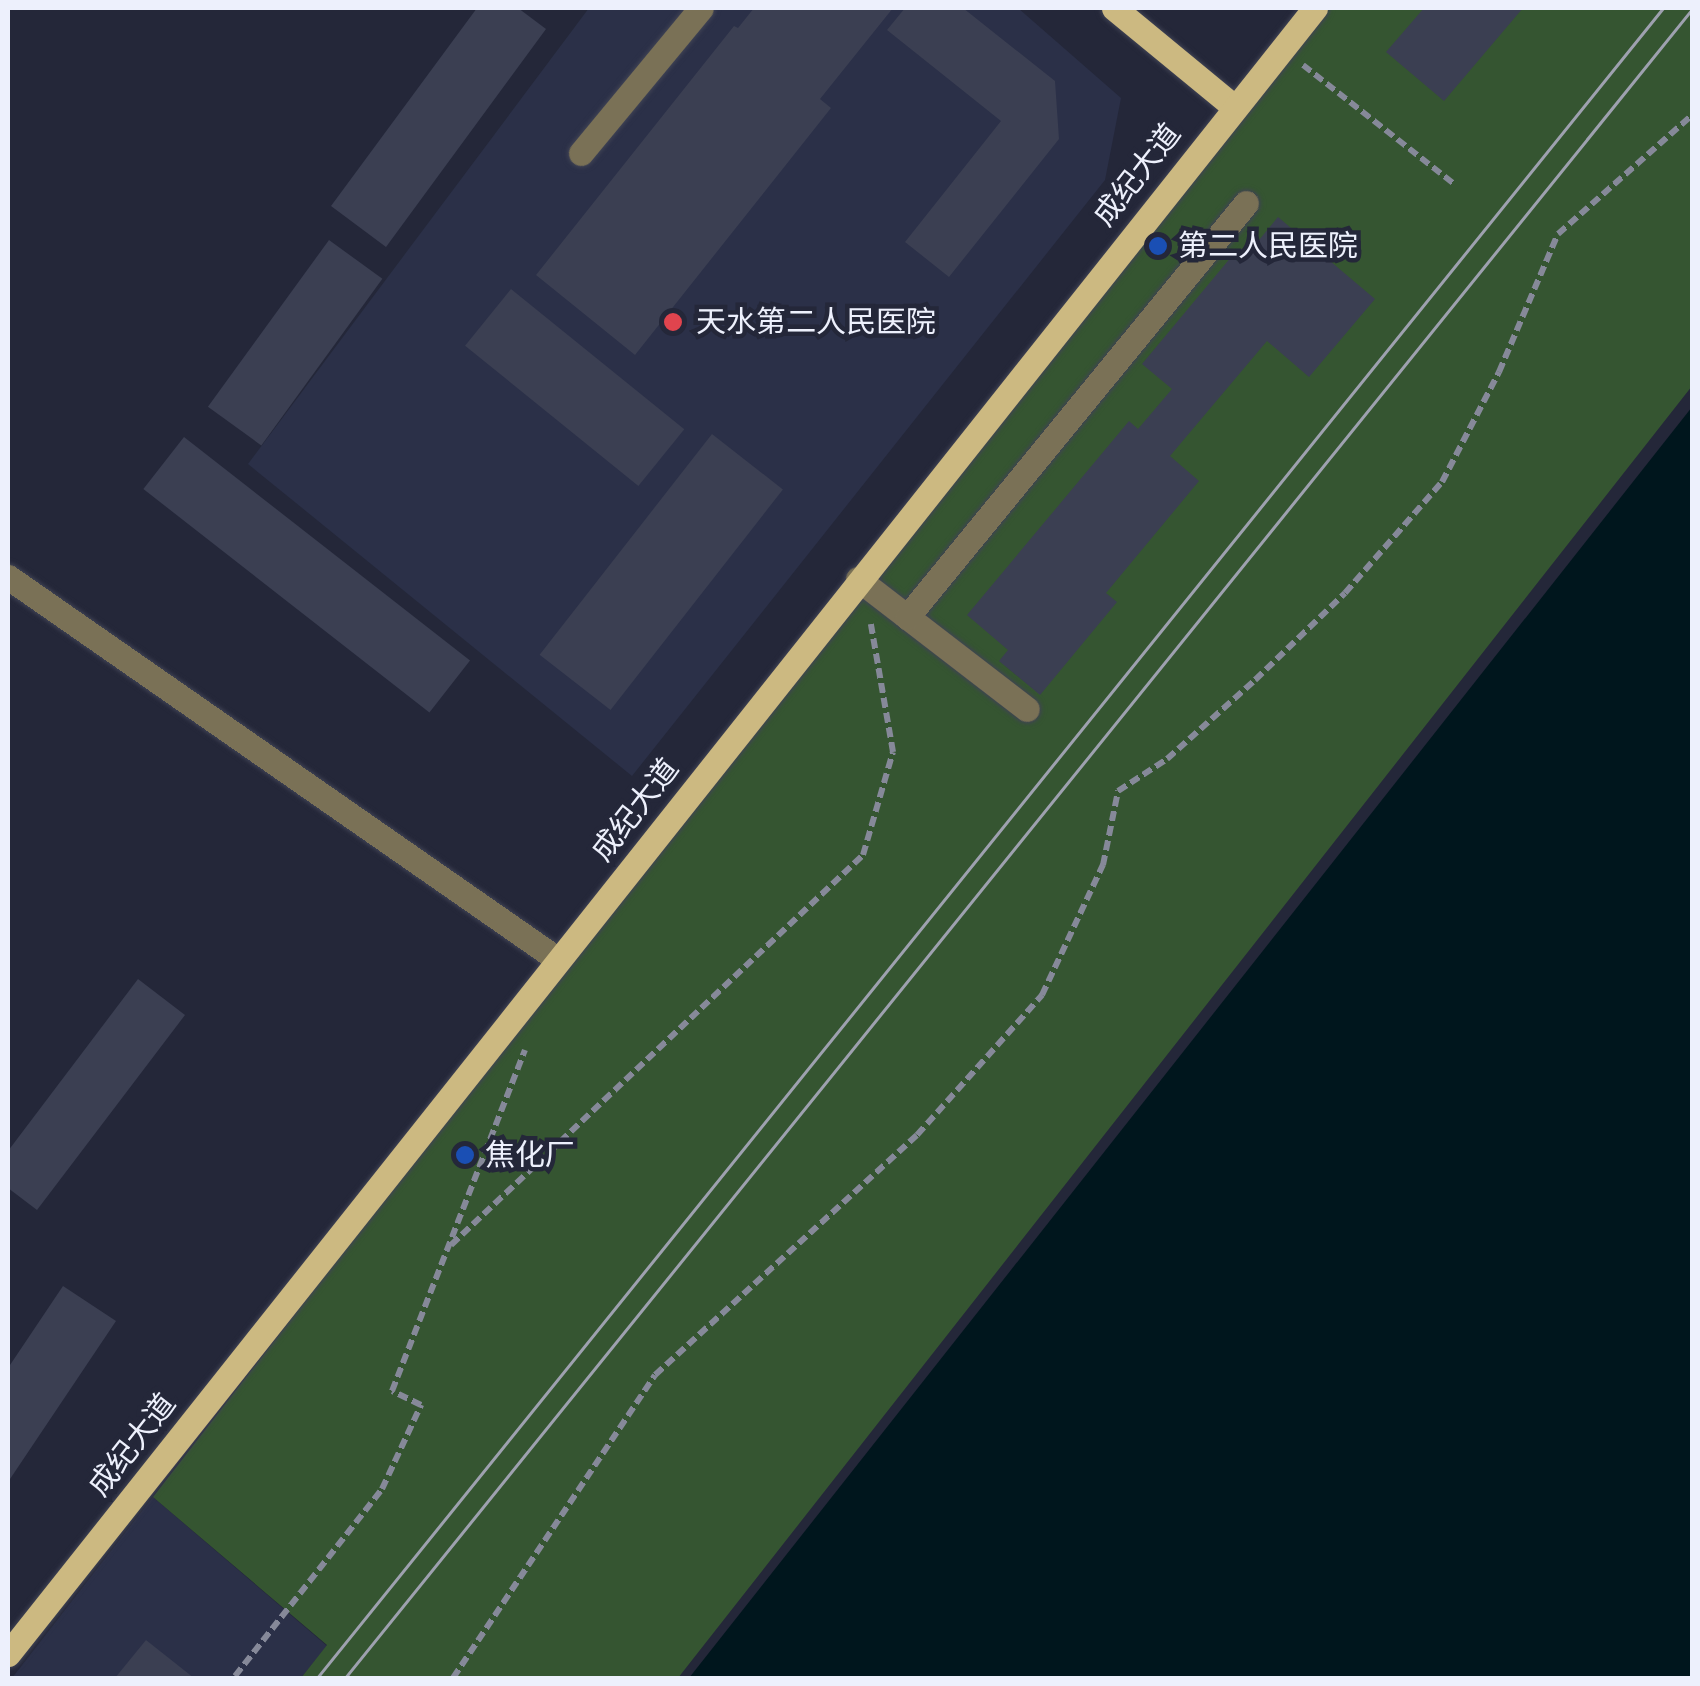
<!DOCTYPE html>
<html>
<head>
<meta charset="utf-8">
<style>
	body { margin:0 }
	#map { position:relative; width:1700px; height:1686px; overflow:hidden; background:#242739; font-family:Raleway,"Noto Sans SC",sans-serif }
	div>[style] { position:absolute }
	.built>* { inset:0; background:#2b3048 }
	.green>* { inset:0; background:#355531 }
	.water>* { inset:0; background:#00161d }
	.building>* { inset:0; background:#3b3f52; transform-origin:0 0 }
	.path>* { height:6px; margin-top:-3px; transform-origin:0; background:repeating-linear-gradient(90deg,#868999 0 10px,transparent 0 15px) }
	.roads { filter:drop-shadow(0 0 2px #404354) drop-shadow(0 0 2px #404354) }
	.minor>* { height:25px; margin:-12.5px; padding:0 12.5px; transform-origin:12.5px; border-radius:12.5px; background:#7a7156 }
	.major>* { height:25px; margin:-12.5px; padding:0 12.5px; transform-origin:12.5px; border-radius:12.5px; background:#ccb981 }
	.tram>* { height:2.5px; margin:-1.25px; padding:0 1.25px; transform-origin:1.25px; border-radius:1.25px; background:#9ea1af }
	.dots>* { width:28px; height:28px; translate:-50% -50%; box-sizing:border-box; border:5px solid #242739; border-radius:50% }
	span { translate:-50% -50%; white-space:nowrap; text-align:center; line-height:1.15; -webkit-text-stroke:9px #242739; paint-order:stroke }
	.street-label { font-size:30px; color:#edf0fc }
	.poi-label { font-size:30px; color:#edf0fc }
	.left { translate:0 -50%; text-align:left }
	.frame { position:absolute; inset:0; border:10px solid #edf0fc; pointer-events:none }
</style>
</head>
<body>
<div id="map">
	<div class="built">
		<div style="clip-path:polygon(589px 8px,1018px 8px,1121px 98px,1105px 180px,632px 776px,248px 464px)"></div>
		<div style="clip-path:polygon(153px 1497px,327px 1646px,301px 1678px,12px 1678px)"></div>
	</div>
	<div class="green">
		<div style="clip-path:polygon(1320px 8px,1692px 8px,1692px 386px,678px 1678px,301px 1678px,327px 1645px,153px 1497px,1233px 106px)"></div>
	</div>
	<div class="water">
		<div style="clip-path:polygon(1692px 407px,1692px 1678px,689px 1678px)"></div>
	</div>
	<div class="building">
		<div style="clip-path:polygon(477px 8px,518px 8px,546px 29px,386px 247px,331px 206px)"></div>
		<div style="clip-path:polygon(754px 8px,893px 8px,820px 99px,831px 108px,635px 355px,536px 275px,734px 26px,738px 28px)"></div>
		<div style="clip-path:polygon(905px 8px,963px 8px,1055px 81px,1059px 139px,949px 277px,905px 242px,1001px 121px,887px 30px)"></div>
		<div style="clip-path:polygon(1424px 8px,1523px 8px,1444px 101px,1386px 52px)"></div>
		<div style="clip-path:polygon(1278px 217px,1375px 299px,1309px 377px,1267px 341px,1170px 456px,1199px 481px,1106px 593px,1117px 602px,1040px 695px,999px 661px,1008px 650px,967px 615px,1129px 421px,1138px 429px,1172px 389px,1142px 364px,1232px 256px,1240px 263px)"></div>
		<div style="left:329px;top:240px;width:66px;height:206px;rotate:36deg"></div>
		<div style="left:511px;top:289px;width:223px;height:73px;rotate:39deg"></div>
		<div style="left:712px;top:434px;width:90px;height:280px;rotate:38deg"></div>
		<div style="left:184px;top:437px;width:363px;height:66px;rotate:38deg"></div>
		<div style="clip-path:polygon(138px 979px,185px 1015px,37px 1210px,8px 1188px,8px 1151px)"></div>
		<div style="clip-path:polygon(63px 1286px,116px 1321px,8px 1482px,8px 1368px)"></div>
		<div style="clip-path:polygon(146px 1640px,194px 1678px,115px 1678px)"></div>
	</div>
	<div class="path">
		<div style="left:1303px;top:65px;width:192px;rotate:38.2deg"></div>
		<div style="left:451px;top:1245px;width:567px;rotate:-43.43deg"></div>
		<div style="left:863px;top:855px;width:107px;rotate:-73.8deg"></div>
		<div style="left:893px;top:752px;width:130px;rotate:-99.8deg"></div>
		<div style="left:235px;top:1676px;width:238px;rotate:-51.8deg"></div>
		<div style="left:382px;top:1489px;width:93px;rotate:-65.1deg"></div>
		<div style="left:421px;top:1405px;width:32px;rotate:-154deg"></div>
		<div style="left:392px;top:1391px;width:366px;rotate:-68.7deg"></div>
		<div style="left:453px;top:1678px;width:364px;rotate:-56.3deg"></div>
		<div style="left:655px;top:1375px;width:355px;rotate:-42.5deg"></div>
		<div style="left:917px;top:1135px;width:188px;rotate:-48.2deg"></div>
		<div style="left:1042px;top:995px;width:144px;rotate:-64.9deg"></div>
		<div style="left:1103px;top:865px;width:76px;rotate:-78.5deg"></div>
		<div style="left:1118px;top:791px;width:59px;rotate:-33.1deg"></div>
		<div style="left:1167px;top:759px;width:118px;rotate:-41.9deg"></div>
		<div style="left:1255px;top:680px;width:125px;rotate:-44deg"></div>
		<div style="left:1345px;top:593px;width:147px;rotate:-48.9deg"></div>
		<div style="left:1442px;top:482px;width:124px;rotate:-62.6deg"></div>
		<div style="left:1499px;top:372px;width:150px;rotate:-66.9deg"></div>
		<div style="left:1558px;top:234px;width:179px;rotate:-41.6deg"></div>
	</div>
	<div class="roads">
		<div class="minor">
			<div style="left:581px;top:153px;width:188px;rotate:-50.4deg"></div>
			<div style="left:8px;top:577px;width:669px;rotate:34.83deg"></div>
			<div style="left:858px;top:579px;width:213px;rotate:37.6deg"></div>
			<div style="left:907px;top:617px;width:535px;rotate:-50.69deg"></div>
		</div>
		<div class="major">
			<div style="left:1114px;top:8px;width:154px;rotate:39.5deg"></div>
			<div style="left:8px;top:1654px;width:2102px;rotate:-51.55deg"></div>
		</div>
	</div>
	<div class="tram">
		<div style="left:317px;top:1678px;width:2145px;rotate:-51.13deg"></div>
		<div style="left:345px;top:1678px;width:2145px;rotate:-51.09deg"></div>
	</div>
	<div class="dots">
		<div style="left:1158px;top:246px;background:#1a4fb4"></div>
		<div style="left:673px;top:322px;background:#e0444e"></div>
		<div style="left:465px;top:1155px;background:#1a4fb4"></div>
	</div>
	<div class="street-label">
		<span style="left:1137px;top:175px;rotate:-52deg">成纪大道</span>
		<span style="left:635px;top:810px;rotate:-52deg">成纪大道</span>
		<span style="left:132px;top:1445px;rotate:-52deg">成纪大道</span>
	</div>
	<div class="poi-label">
		<span class="left" style="left:1178px;top:246px">第二人民医院</span>
		<span class="left" style="left:696px;top:322px">天水第二人民医院</span>
		<span class="left" style="left:485px;top:1155px">焦化厂</span>
	</div>
	<div class="frame"></div>
</div>
</body>
</html>
